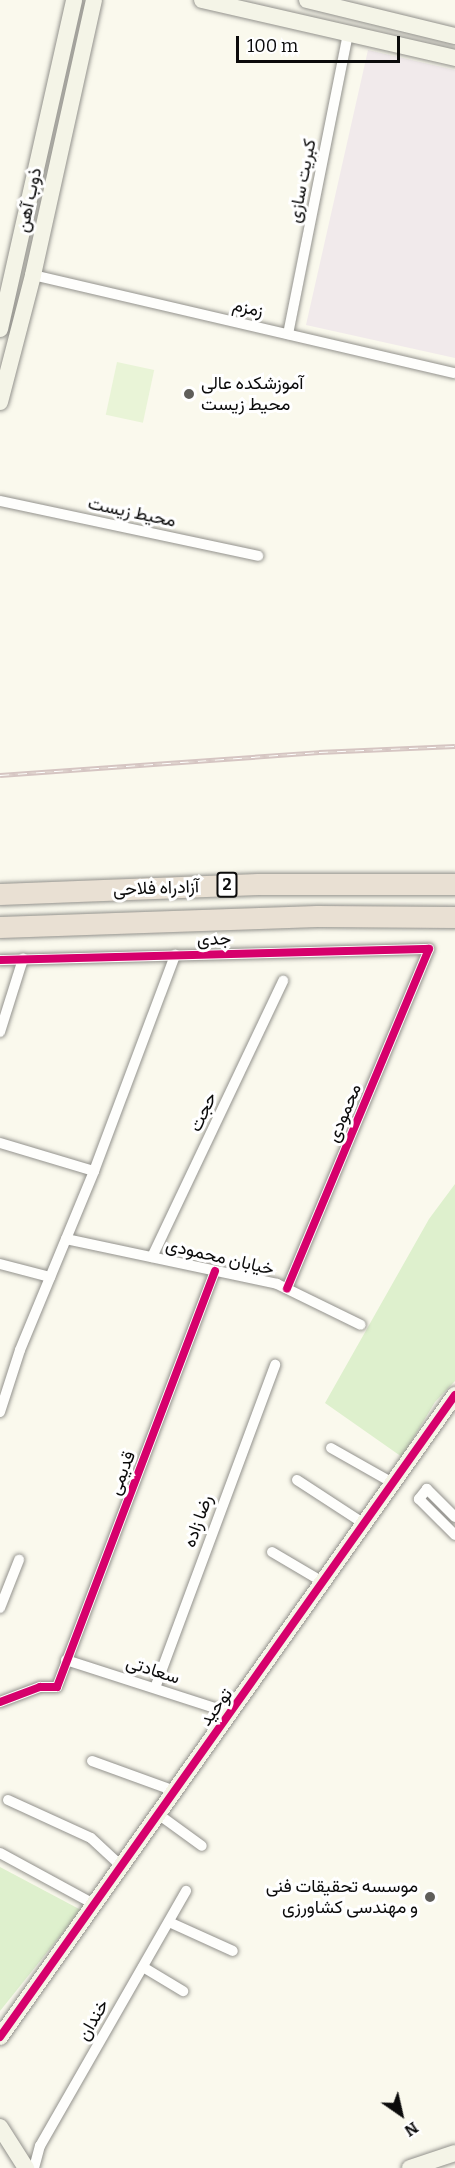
<!DOCTYPE html>
<html>
<head>
<meta charset="utf-8">
<style>
	body { margin:0 }
	#map { position:relative; width:455px; height:2168px; overflow:hidden; background:#faf9ed; font-family:Bitter,Vazirmatn,serif }
	div>[style] { position:absolute }
	.industrial>* { inset:0; background:#f1eaeb }
	.green>* { inset:0; background:#def0cd }
	.pitch>* { inset:0; background:#e9f4d7; transform-origin:0 0 }
	.roads { filter:drop-shadow(0 0 2px #93928d) drop-shadow(0 0 2px #93928d) }
	.street>* { height:10px; margin:-5px; padding:0 5px; transform-origin:5px; border-radius:5px; background:#fefefc }
	.secondary>* { height:16px; margin:-8px; padding:0 8px; transform-origin:8px; border-radius:8px; background:#f4f4e7 }
	.highway>* { height:21px; margin:-10.5px; padding:0 10.5px; transform-origin:10.5px; border-radius:10.5px; background:#e9e0d3 }
	.rail>* { height:5px; margin-top:-2.5px; transform-origin:0; background:repeating-linear-gradient(90deg,#fff 0 9px,#d5c5c2 0 18px); box-sizing:border-box; border-block:2px solid #d5c5c2 }
	.cycleway>* { height:8px; margin:-4px; padding:0 4px; transform-origin:4px; border-radius:4px; background:#d6006c }
	.dots>* { width:16px; height:16px; translate:-50% -50%; box-sizing:border-box; border:3px solid #fff; border-radius:50% }
	span { translate:-50% -50%; white-space:nowrap; text-align:center; line-height:1.15; -webkit-text-stroke:6px #fff; paint-order:stroke }
	.shield-label span { padding:2px 4px; background:#fff; border:2px solid; border-radius:4px; -webkit-text-stroke-width:0 }
	.shield-label { font-size:16px; color:#0b0b0b; font-weight:700 }
	.street-label { font-size:18px; color:#0b0b0b }
	.poi-label { font-size:18px; color:#0b0b0b }
	.left { translate:0 -50%; text-align:left }
	.right { translate:-100% -50%; text-align:right }
	.north { position:absolute; left:371px; top:2084px; width:60px; height:60px; -webkit-text-stroke:4px #fff; paint-order:stroke; rotate:146deg; font-size:16px; font-weight:700; line-height:24px; text-align:center; color:#0b0b0b }
	.north::after { content:''; display:block; margin:auto; width:21px; height:27px; background:#0b0b0b; clip-path:polygon(50% 0,100% 100%,50% 72%,0 100%) }
	.scale { position:absolute; left:236px; top:36px; width:164px; height:27px; box-sizing:border-box; border:3px solid #0b0b0b; border-top:0; padding-left:8px; font-size:18px; line-height:21px; white-space:nowrap; color:#0b0b0b; -webkit-text-stroke:4px #fff; paint-order:stroke }
</style>
</head>
<body>
<div id="map">
	<div class="industrial">
		<div style="clip-path:polygon(368px 50px,455px 70px,455px 358px,306px 325px)"></div>
	</div>
	<div class="green">
		<div style="clip-path:polygon(455px 1184px,455px 1381px,435px 1402px,402px 1457px,325px 1403px,429px 1219px)"></div>
		<div style="clip-path:polygon(0 1867px,81px 1910px,0 2011px)"></div>
	</div>
	<div class="pitch">
		<div style="left:117px;top:362px;width:38px;height:54px;rotate:12deg"></div>
	</div>
	<div class="roads">
		<div class="street">
			<div style="left:33px;top:275px;width:433px;rotate:13.1deg"></div>
			<div style="left:288px;top:334px;width:306px;rotate:-78.7deg"></div>
			<div style="left:0;top:501px;width:264px;rotate:12deg"></div>
			<div style="left:0;top:960px;width:429px;rotate:-1.5deg"></div>
			<div style="left:429px;top:949px;width:368px;rotate:112.7deg"></div>
			<div style="left:0;top:1032px;width:77px;rotate:-72.5deg"></div>
			<div style="left:0;top:1143px;width:98px;rotate:16.6deg"></div>
			<div style="left:66px;top:1239px;width:216px;rotate:12deg"></div>
			<div style="left:277px;top:1284px;width:93px;rotate:26deg"></div>
			<div style="left:152px;top:1257px;width:306px;rotate:-64.6deg"></div>
			<div style="left:0;top:1264px;width:52px;rotate:14.6deg"></div>
			<div style="left:0;top:1412px;width:65px;rotate:-72.1deg"></div>
			<div style="left:20px;top:1350px;width:194px;rotate:-67.5deg"></div>
			<div style="left:94px;top:1171px;width:231px;rotate:-69.4deg"></div>
			<div style="left:331px;top:1448px;width:69px;rotate:29.5deg"></div>
			<div style="left:297px;top:1480px;width:79px;rotate:33.1deg"></div>
			<div style="left:455px;top:1517px;width:40px;rotate:-135deg"></div>
			<div style="left:427px;top:1489px;width:13px;rotate:129deg"></div>
			<div style="left:419px;top:1499px;width:51px;rotate:45deg"></div>
			<div style="left:272px;top:1552px;width:59px;rotate:30.5deg"></div>
			<div style="left:0;top:1608px;width:52px;rotate:-68.4deg"></div>
			<div style="left:66px;top:1660px;width:172px;rotate:17.9deg"></div>
			<div style="left:155px;top:1688px;width:345px;rotate:-69.6deg"></div>
			<div style="left:0;top:1702px;width:43px;rotate:-20.6deg"></div>
			<div style="left:40px;top:1687px;width:17px"></div>
			<div style="left:57px;top:1687px;width:445px;rotate:-69.2deg"></div>
			<div style="left:92px;top:1761px;width:88px;rotate:19.9deg"></div>
			<div style="left:8px;top:1800px;width:91px;rotate:24.6deg"></div>
			<div style="left:91px;top:1838px;width:41px;rotate:43deg"></div>
			<div style="left:158px;top:1814px;width:54px;rotate:36deg"></div>
			<div style="left:0;top:1853px;width:107px;rotate:28.5deg"></div>
			<div style="left:169px;top:1922px;width:70px;rotate:24.4deg"></div>
			<div style="left:143px;top:1967px;width:47px;rotate:31deg"></div>
			<div style="left:34px;top:2168px;width:23px;rotate:-75deg"></div>
			<div style="left:40px;top:2146px;width:294px;rotate:-60.2deg"></div>
		</div>
		<div class="secondary">
			<div style="left:202px;top:0;width:260px;rotate:12.9deg"></div>
			<div style="left:307px;top:0;width:152px;rotate:13.7deg"></div>
			<div style="left:0;top:329px;width:337px;rotate:-77.3deg"></div>
			<div style="left:0;top:402px;width:131px;rotate:-75.4deg"></div>
			<div style="left:33px;top:275px;width:282px;rotate:-77.5deg"></div>
			<div style="left:0;top:2037px;width:787px;rotate:-54.67deg"></div>
			<div style="left:0;top:2127px;width:49px;rotate:57.6deg"></div>
			<div style="left:410px;top:2168px;width:47px;rotate:-18.4deg"></div>
		</div>
		<div class="highway">
			<div style="left:0;top:894px;width:258px;rotate:-2.2deg"></div>
			<div style="left:258px;top:884px;width:197px"></div>
			<div style="left:0;top:927px;width:317px;rotate:-2deg"></div>
			<div style="left:317px;top:916px;width:138px;rotate:0.4deg"></div>
		</div>
	</div>
	<div class="rail">
		<div style="left:0;top:775px;width:320px;rotate:-4.1deg"></div>
		<div style="left:319px;top:752px;width:136px;rotate:-2.5deg"></div>
	</div>
	<div class="cycleway">
		<div style="left:0;top:960px;width:429px;rotate:-1.5deg"></div>
		<div style="left:429px;top:949px;width:368px;rotate:112.7deg"></div>
		<div style="left:0;top:1702px;width:43px;rotate:-20.6deg"></div>
		<div style="left:40px;top:1687px;width:17px"></div>
		<div style="left:57px;top:1687px;width:445px;rotate:-69.2deg"></div>
		<div style="left:0;top:2037px;width:787px;rotate:-54.67deg"></div>
	</div>
	<div class="dots">
		<div style="left:189px;top:394px;background:#5f5e5a"></div>
		<div style="left:430px;top:1897px;background:#5f5e5a"></div>
	</div>
	<div class="shield-label">
		<span style="left:227px;top:885px">2</span>
	</div>
	<div class="street-label">
		<span style="left:302px;top:181px;rotate:-79deg">کبریت سازی</span>
		<span style="left:29px;top:200px;rotate:-78deg">ذوب آهن</span>
		<span style="left:248px;top:308px;rotate:13deg">زمزم</span>
		<span style="left:132px;top:512px;rotate:12deg">محیط زیست</span>
		<span style="left:156px;top:888px;rotate:-2deg">آزادراه فلاحی</span>
		<span style="left:214px;top:939px;rotate:-1deg">جدی</span>
		<span style="left:203px;top:1112px;rotate:-65deg">حجت</span>
		<span style="left:344px;top:1113px;rotate:-67deg">محمودی</span>
		<span style="left:220px;top:1257px;rotate:13deg">خیابان محمودی</span>
		<span style="left:122px;top:1473px;rotate:-69deg">قدیمی</span>
		<span style="left:198px;top:1521px;rotate:-70deg">رضا زاده</span>
		<span style="left:153px;top:1670px;rotate:18deg">سعادتی</span>
		<span style="left:216px;top:1707px;rotate:-53deg">توحید</span>
		<span style="left:93px;top:2020px;rotate:-60deg">خندان</span>
	</div>
	<div class="poi-label">
		<span class="left" style="left:201px;top:394px">آموزشکده عالی<br>محیط زیست</span>
		<span class="right" style="left:418px;top:1897px">موسسه تحقیقات فنی<br>و مهندسی کشاورزی</span>
	</div>
	<div class="north">N</div>
	<div class="scale">100 m</div>
</div>
</body>
</html>
